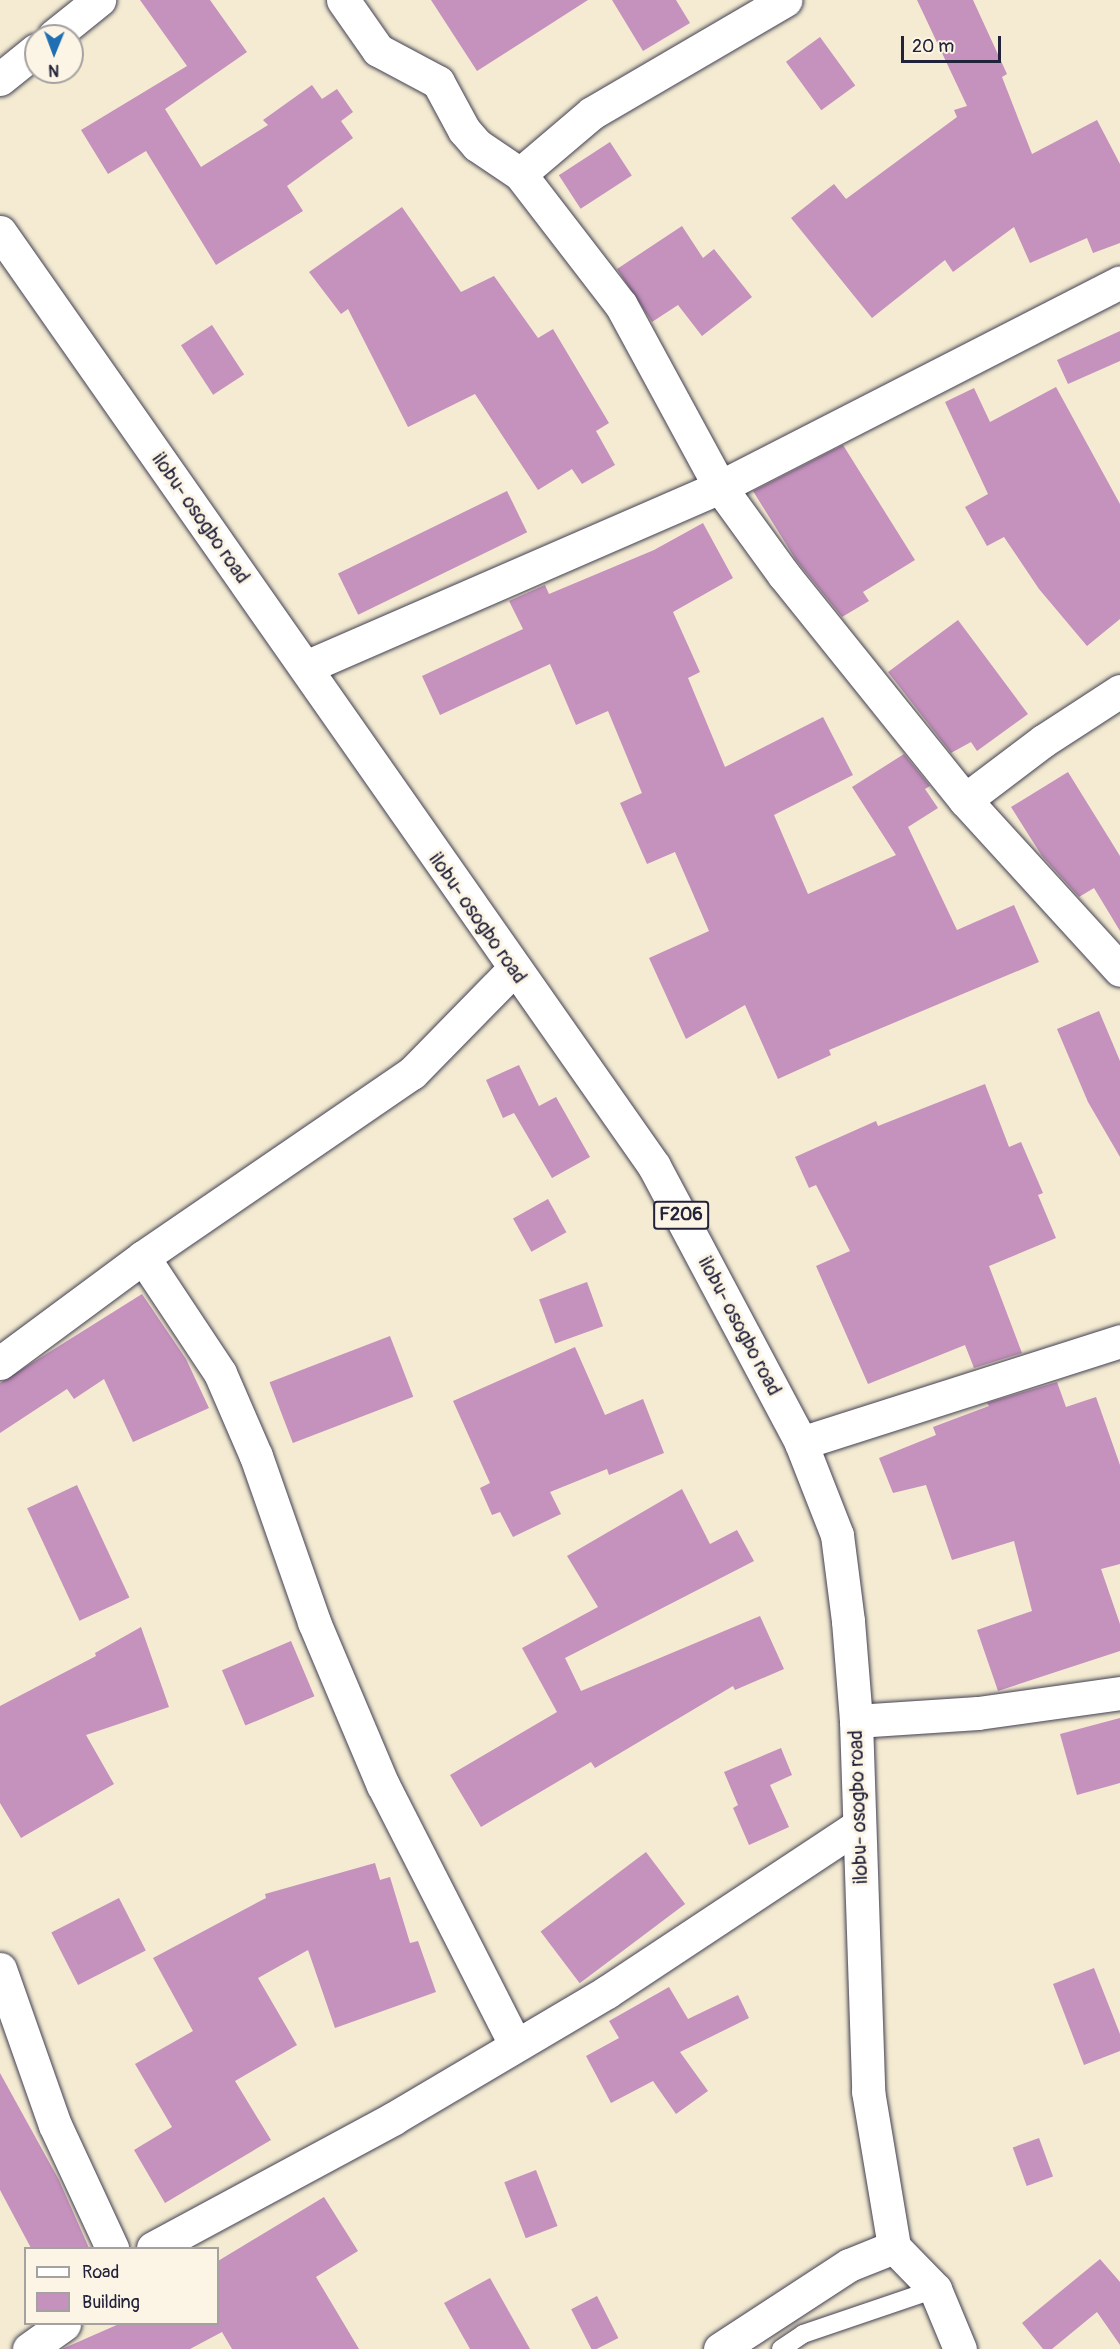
<!DOCTYPE html>
<html>
<head>
<meta charset="utf-8">
<style>
	body { margin:0 }
	#map { position:relative; width:1120px; height:2349px; overflow:hidden; background:#f4ebd2; font-family:Pangolin,sans-serif }
	div>[style] { position:absolute }
	.building>* { inset:0; background:#c591bd; transform-origin:0 0 }
	.roads { filter:drop-shadow(0 0 2px #424052) drop-shadow(0 0 2px #424052) }
	.lane>* { height:18px; margin:-9px; padding:0 9px; transform-origin:9px; border-radius:9px; background:#fff }
	.street>* { height:33px; margin:-16.5px; padding:0 16.5px; transform-origin:16.5px; border-radius:16.5px; background:#fff }
	.primary>* { height:33px; margin:-16.5px; padding:0 16.5px; transform-origin:16.5px; border-radius:16.5px; background:#fff }
	span { translate:-50% -50%; white-space:nowrap; text-align:center; line-height:1.15; -webkit-text-stroke:6px #fcf5e5; paint-order:stroke }
	.shield-label span { padding:2px 4px; background:#fcf5e5; border:2px solid; border-radius:4px; -webkit-text-stroke-width:0 }
	.shield-label { font-size:18px; color:#22223b; font-weight:700 }
	.street-label { font-size:20px; color:#22223b }
	.legend { position:absolute; left:24px; top:2247px; width:195px; height:78px; box-sizing:border-box; background:#fcf5e5; border:2px solid #a5a1a1; margin:0; padding:8px 10px; list-style:none; font-size:18px; color:#22223b }
	.legend li { display:flex; align-items:center; gap:12px; height:30px }
	.legend b { width:30px; border:2px solid #a5a1a1 }
	.north { position:absolute; left:24px; top:24px; width:60px; height:60px; box-sizing:border-box; background:#fcf5e5; border:2px solid #a5a1a1; border-radius:50%; rotate:181deg; font-size:16px; font-weight:700; line-height:24px; text-align:center; color:#22223b }
	.north::after { content:''; display:block; margin:auto; width:21px; height:27px; background:#1f6fb2; clip-path:polygon(50% 0,100% 100%,50% 72%,0 100%) }
	.scale { position:absolute; left:901px; top:36px; width:100px; height:27px; box-sizing:border-box; border:3px solid #22223b; border-top:0; padding-left:8px; font-size:18px; line-height:21px; white-space:nowrap; color:#22223b; -webkit-text-stroke:4px #fcf5e5; paint-order:stroke }
</style>
</head>
<body>
<div id="map">
	<div class="building">
		<div style="clip-path:polygon(140px 0,210px 0,247px 52px,165px 109px,201px 167px,268px 125px,263px 120px,312px 85px,322px 99px,337px 89px,353px 112px,341px 121px,353px 138px,287px 186px,303px 211px,216px 265px,146px 151px,108px 174px,81px 130px,187px 66px)"></div>
		<div style="clip-path:polygon(431px 0,588px 0,477px 71px)"></div>
		<div style="clip-path:polygon(612px 0,676px 0,690px 23px,643px 51px)"></div>
		<div style="clip-path:polygon(917px 0,973px 0,1007px 74px,1002px 77px,1032px 154px,1097px 120px,1120px 164px,1120px 243px,1093px 253px,1087px 238px,1030px 263px,1014px 227px,953px 272px,945px 260px,872px 318px,791px 218px,834px 184px,846px 199px,957px 117px,954px 110px,967px 106px)"></div>
		<div style="left:820px;top:37px;width:60px;height:42px;rotate:54deg"></div>
		<div style="left:610px;top:142px;width:40px;height:61px;rotate:57deg"></div>
		<div style="clip-path:polygon(402px 207px,461px 292px,494px 276px,538px 338px,553px 329px,609px 423px,596px 431px,615px 465px,582px 484px,572px 469px,538px 490px,475px 394px,408px 427px,348px 309px,341px 314px,309px 272px)"></div>
		<div style="clip-path:polygon(682px 226px,703px 258px,714px 249px,752px 297px,702px 336px,678px 305px,652px 322px,617px 269px)"></div>
		<div style="left:212px;top:325px;width:59px;height:37px;rotate:57deg"></div>
		<div style="clip-path:polygon(1120px 331px,1120px 361px,1068px 384px,1057px 360px)"></div>
		<div style="clip-path:polygon(1056px 387px,1120px 504px,1120px 619px,1087px 646px,1039px 589px,1004px 537px,987px 546px,965px 507px,988px 494px,945px 402px,974px 388px,990px 422px)"></div>
		<div style="clip-path:polygon(843px 445px,915px 560px,863px 592px,869px 601px,842px 617px,796px 560px,753px 491px)"></div>
		<div style="left:507px;top:491px;width:46px;height:188px;rotate:64deg"></div>
		<div style="clip-path:polygon(703px 523px,733px 578px,673px 612px,700px 672px,688px 678px,725px 767px,823px 717px,853px 775px,774px 815px,808px 894px,896px 855px,852px 787px,904px 754px,930px 786px,925px 789px,938px 808px,908px 827px,957px 930px,1014px 905px,1039px 962px,829px 1050px,831px 1055px,778px 1079px,745px 1005px,686px 1039px,649px 958px,709px 931px,675px 852px,647px 864px,620px 803px,642px 793px,608px 711px,576px 725px,550px 664px,440px 715px,422px 676px,523px 629px,509px 601px,545px 585px,549px 594px,654px 550px)"></div>
		<div style="clip-path:polygon(958px 620px,1028px 714px,977px 751px,971px 742px,951px 753px,888px 672px)"></div>
		<div style="clip-path:polygon(1068px 772px,1120px 856px,1120px 931px,1094px 888px,1079px 897px,1042px 856px,1011px 807px)"></div>
		<div style="clip-path:polygon(1099px 1011px,1120px 1061px,1120px 1157px,1088px 1102px,1057px 1029px)"></div>
		<div style="clip-path:polygon(519px 1065px,539px 1106px,556px 1097px,590px 1157px,552px 1178px,514px 1113px,503px 1118px,486px 1080px)"></div>
		<div style="clip-path:polygon(985px 1084px,1009px 1147px,1021px 1142px,1043px 1193px,1038px 1195px,1056px 1238px,989px 1266px,1022px 1353px,974px 1368px,965px 1345px,868px 1384px,816px 1266px,850px 1251px,816px 1185px,809px 1188px,795px 1157px,876px 1121px,878px 1126px)"></div>
		<div style="left:548px;top:1199px;width:38px;height:40px;rotate:61deg"></div>
		<div style="left:587px;top:1282px;width:47px;height:51px;rotate:70deg"></div>
		<div style="clip-path:polygon(142px 1294px,186px 1359px,209px 1408px,133px 1442px,104px 1379px,74px 1399px,67px 1389px,0 1433px,0 1383px)"></div>
		<div style="left:390px;top:1336px;width:65px;height:129px;rotate:69deg"></div>
		<div style="clip-path:polygon(575px 1347px,605px 1415px,643px 1399px,664px 1453px,609px 1475px,607px 1469px,550px 1492px,561px 1514px,513px 1537px,500px 1512px,492px 1515px,480px 1488px,490px 1483px,453px 1401px)"></div>
		<div style="clip-path:polygon(1057px 1382px,1066px 1407px,1096px 1397px,1120px 1465px,1120px 1564px,1101px 1569px,1120px 1624px,1120px 1651px,998px 1691px,977px 1630px,1032px 1611px,1014px 1541px,952px 1560px,926px 1485px,893px 1493px,879px 1458px,936px 1435px,933px 1427px,989px 1406px,987px 1403px)"></div>
		<div style="left:77px;top:1485px;width:124px;height:55px;rotate:65deg"></div>
		<div style="clip-path:polygon(682px 1489px,710px 1544px,737px 1530px,754px 1561px,565px 1658px,581px 1691px,760px 1616px,784px 1669px,735px 1690px,733px 1686px,595px 1768px,591px 1762px,481px 1827px,450px 1775px,557px 1712px,522px 1648px,598px 1607px,567px 1556px)"></div>
		<div style="clip-path:polygon(141px 1627px,169px 1707px,86px 1735px,114px 1784px,21px 1838px,0 1803px,0 1706px,96px 1656px,95px 1653px)"></div>
		<div style="left:291px;top:1641px;width:60px;height:75px;rotate:67deg"></div>
		<div style="clip-path:polygon(1120px 1718px,1120px 1783px,1077px 1795px,1060px 1734px)"></div>
		<div style="clip-path:polygon(781px 1748px,792px 1775px,770px 1785px,789px 1827px,749px 1845px,733px 1808px,738px 1805px,724px 1772px)"></div>
		<div style="left:646px;top:1852px;width:65px;height:132px;rotate:53deg"></div>
		<div style="clip-path:polygon(375px 1863px,380px 1880px,390px 1877px,410px 1943px,418px 1941px,436px 1992px,335px 2028px,308px 1950px,258px 1978px,297px 2045px,235px 2081px,271px 2140px,165px 2203px,134px 2150px,172px 2127px,135px 2064px,193px 2031px,153px 1958px,266px 1898px,265px 1894px)"></div>
		<div style="left:119px;top:1898px;width:59px;height:76px;rotate:63deg"></div>
		<div style="clip-path:polygon(1094px 1968px,1120px 2034px,1120px 2051px,1084px 2065px,1053px 1984px)"></div>
		<div style="clip-path:polygon(669px 1987px,688px 2019px,738px 1995px,749px 2018px,680px 2052px,708px 2091px,676px 2114px,653px 2081px,611px 2103px,586px 2056px,619px 2038px,609px 2021px)"></div>
		<div style="clip-path:polygon(0 2073px,59px 2180px,89px 2248px,31px 2248px,0 2190px)"></div>
		<div style="left:1039px;top:2138px;width:41px;height:28px;rotate:70deg"></div>
		<div style="left:536px;top:2170px;width:60px;height:34px;rotate:69deg"></div>
		<div style="clip-path:polygon(324px 2197px,358px 2251px,316px 2277px,359px 2349px,232px 2349px,222px 2332px,190px 2349px,62px 2349px,119px 2324px,218px 2324px,218px 2261px)"></div>
		<div style="clip-path:polygon(1100px 2259px,1120px 2282px,1120px 2345px,1097px 2312px,1052px 2349px,1043px 2349px,1022px 2323px)"></div>
		<div style="clip-path:polygon(490px 2278px,530px 2349px,470px 2349px,444px 2303px)"></div>
		<div style="left:597px;top:2296px;width:47px;height:29px;rotate:63deg"></div>
	</div>
	<div class="roads">
		<div class="lane">
			<div style="left:781px;top:2349px;width:27px;rotate:-34deg"></div>
			<div style="left:803px;top:2334px;width:139px;rotate:-18.8deg"></div>
		</div>
		<div class="street">
			<div style="left:343px;top:0;width:61px;rotate:55deg"></div>
			<div style="left:378px;top:50px;width:68px;rotate:28.1deg"></div>
			<div style="left:438px;top:82px;width:55px;rotate:61.6deg"></div>
			<div style="left:464px;top:130px;width:20px;rotate:49deg"></div>
			<div style="left:477px;top:145px;width:52px;rotate:34deg"></div>
			<div style="left:520px;top:174px;width:165px;rotate:52.4deg"></div>
			<div style="left:621px;top:305px;width:207px;rotate:61.5deg"></div>
			<div style="left:720px;top:487px;width:109px;rotate:54deg"></div>
			<div style="left:784px;top:575px;width:289px;rotate:51.2deg"></div>
			<div style="left:965px;top:800px;width:230px;rotate:47.6deg"></div>
			<div style="left:54px;top:36px;width:58px;rotate:-38.7deg"></div>
			<div style="left:0;top:79px;width:46px;rotate:-38.9deg"></div>
			<div style="left:520px;top:174px;width:94px;rotate:-40.3deg"></div>
			<div style="left:592px;top:113px;width:224px;rotate:-30.3deg"></div>
			<div style="left:306px;top:667px;width:451px;rotate:-23.5deg"></div>
			<div style="left:720px;top:487px;width:449px;rotate:-27.1deg"></div>
			<div style="left:965px;top:800px;width:98px;rotate:-37.1deg"></div>
			<div style="left:1043px;top:741px;width:92px;rotate:-33deg"></div>
			<div style="left:143px;top:1257px;width:139px;rotate:56.4deg"></div>
			<div style="left:220px;top:1373px;width:90px;rotate:66.6deg"></div>
			<div style="left:256px;top:1456px;width:176px;rotate:70.7deg"></div>
			<div style="left:314px;top:1622px;width:177px;rotate:67.1deg"></div>
			<div style="left:383px;top:1785px;width:291px;rotate:63deg"></div>
			<div style="left:0;top:1363px;width:178px;rotate:-36.5deg"></div>
			<div style="left:143px;top:1257px;width:326px;rotate:-34.4deg"></div>
			<div style="left:412px;top:1073px;width:144px;rotate:-45.6deg"></div>
			<div style="left:801px;top:1443px;width:335px;rotate:-17.7deg"></div>
			<div style="left:856px;top:1721px;width:122px;rotate:-3.8deg"></div>
			<div style="left:978px;top:1713px;width:143px;rotate:-8deg"></div>
			<div style="left:0;top:1969px;width:165px;rotate:70.6deg"></div>
			<div style="left:55px;top:2125px;width:136px;rotate:65.1deg"></div>
			<div style="left:153px;top:2248px;width:274px;rotate:-28.3deg"></div>
			<div style="left:394px;top:2118px;width:247px;rotate:-30.6deg"></div>
			<div style="left:607px;top:1992px;width:301px;rotate:-33.5deg"></div>
			<div style="left:29px;top:2349px;width:43px;rotate:-35.5deg"></div>
			<div style="left:720px;top:2349px;width:154px;rotate:-33.1deg"></div>
			<div style="left:849px;top:2265px;width:48px;rotate:-21.8deg"></div>
		</div>
		<div class="primary">
			<div style="left:0;top:232px;width:1140px;rotate:55deg"></div>
			<div style="left:654px;top:1166px;width:314px;rotate:62deg"></div>
			<div style="left:801px;top:1443px;width:99px;rotate:68.6deg"></div>
			<div style="left:837px;top:1535px;width:87px;rotate:82.7deg"></div>
			<div style="left:848px;top:1621px;width:100px;rotate:85.4deg"></div>
			<div style="left:856px;top:1721px;width:370px;rotate:88.1deg"></div>
			<div style="left:868px;top:2091px;width:158px;rotate:80.5deg"></div>
			<div style="left:894px;top:2247px;width:59px;rotate:45.7deg"></div>
			<div style="left:935px;top:2289px;width:65px;rotate:67.4deg"></div>
		</div>
	</div>
	<div class="shield-label">
		<span style="left:681px;top:1215px">F206</span>
	</div>
	<div class="street-label">
		<span style="left:201px;top:518px;rotate:55deg">ilobu- osogbo road</span>
		<span style="left:478px;top:918px;rotate:55deg">ilobu- osogbo road</span>
		<span style="left:740px;top:1326px;rotate:62deg">ilobu- osogbo road</span>
		<span style="left:858px;top:1807px;rotate:-92deg">ilobu- osogbo road</span>
	</div>
	<ul class="legend">
	<li><b style="height:8px;background:#fff"></b>Road</li>
	<li><b style="height:16px;background:#c591bd"></b>Building</li>
	</ul>
	<div class="north">N</div>
	<div class="scale">20 m</div>
</div>
</body>
</html>
